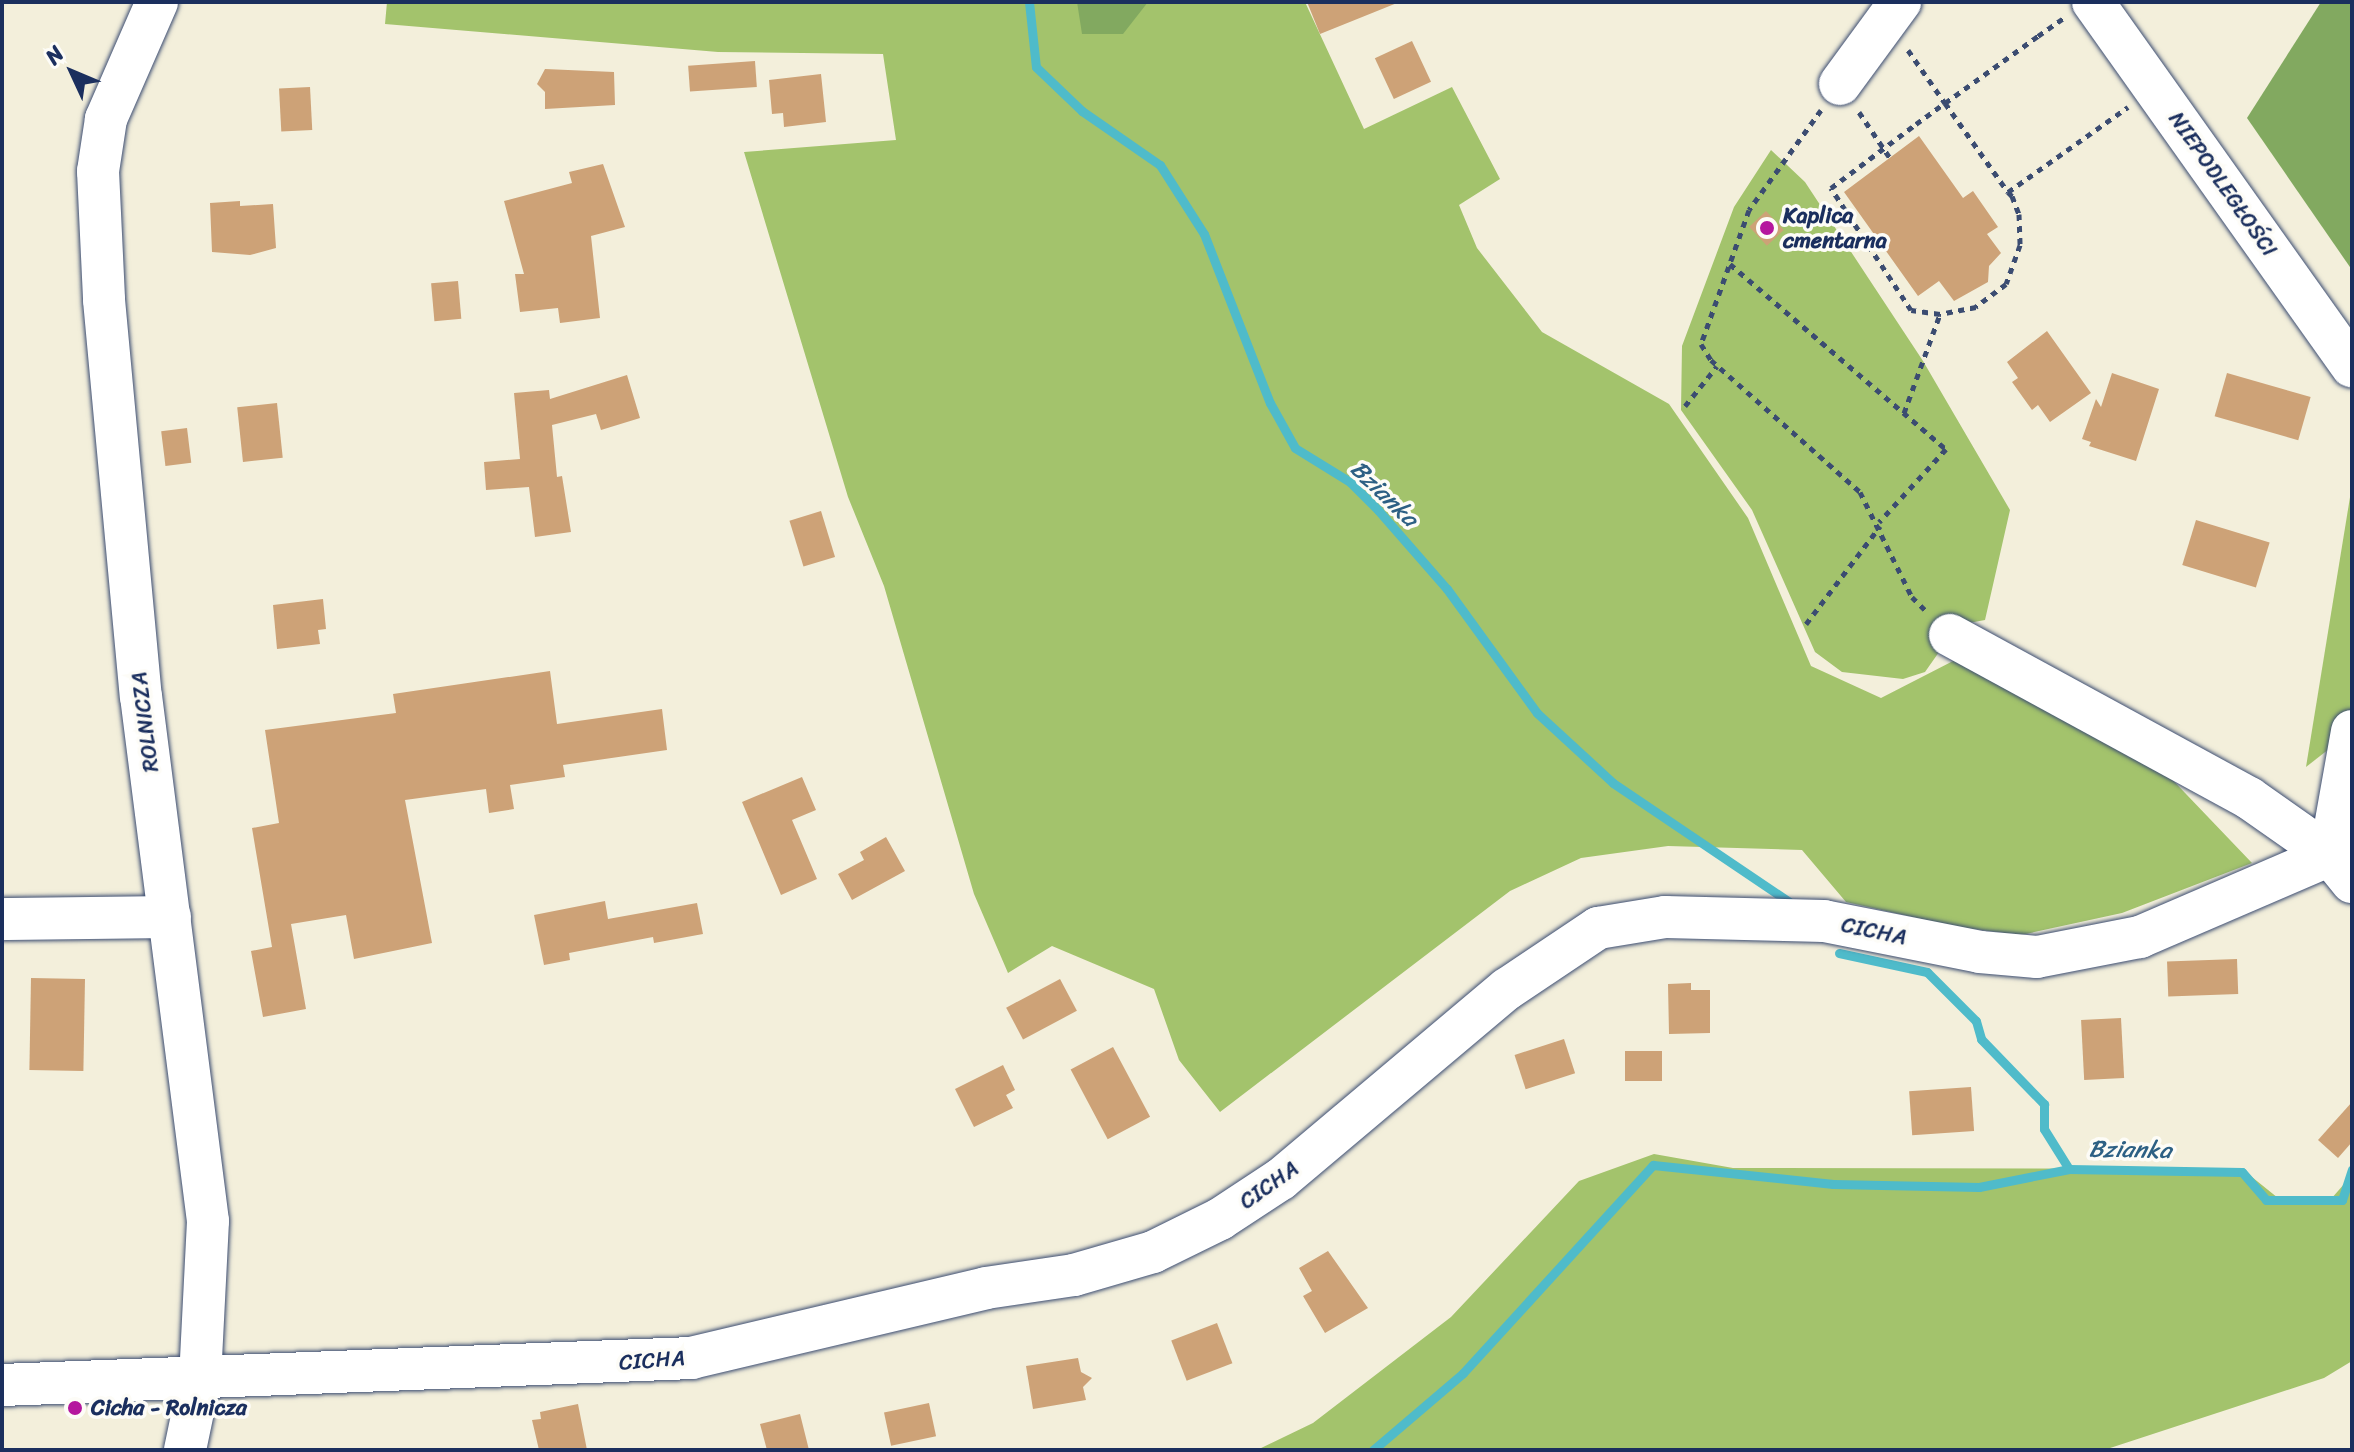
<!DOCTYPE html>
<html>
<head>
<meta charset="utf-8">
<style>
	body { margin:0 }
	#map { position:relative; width:2354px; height:1452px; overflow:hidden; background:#f3efdb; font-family:Sriracha,sans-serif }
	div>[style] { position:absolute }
	.green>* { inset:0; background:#a3c36c }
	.forest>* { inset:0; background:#82a960 }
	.stream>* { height:9px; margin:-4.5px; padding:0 4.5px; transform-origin:4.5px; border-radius:4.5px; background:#4fbbca }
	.building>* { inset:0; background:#cda277; transform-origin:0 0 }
	.path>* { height:5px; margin-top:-2.5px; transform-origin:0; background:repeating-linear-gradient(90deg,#3b4c71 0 6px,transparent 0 12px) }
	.roads { filter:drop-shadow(0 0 2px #3b4c71) drop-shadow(0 0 2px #3b4c71) }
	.minor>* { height:42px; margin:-21px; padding:0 21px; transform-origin:21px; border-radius:21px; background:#fff }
	.dots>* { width:22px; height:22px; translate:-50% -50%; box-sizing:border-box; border:4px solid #fdfcf7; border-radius:50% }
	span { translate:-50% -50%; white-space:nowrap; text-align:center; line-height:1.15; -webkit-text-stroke:7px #fdfcf7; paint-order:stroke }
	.street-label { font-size:22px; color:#1b2f5e }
	.poi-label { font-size:22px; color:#1b2f5e; font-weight:700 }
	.left { translate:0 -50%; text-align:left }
	.water-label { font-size:24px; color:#2d6084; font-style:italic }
	.frame { position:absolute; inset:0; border:4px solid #1b2f5e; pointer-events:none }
	.north { position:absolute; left:32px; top:32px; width:80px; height:80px; -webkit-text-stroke:6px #fdfcf7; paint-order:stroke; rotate:314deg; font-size:22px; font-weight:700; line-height:32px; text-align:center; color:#1b2f5e }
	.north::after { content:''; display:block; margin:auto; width:28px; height:36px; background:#1b2f5e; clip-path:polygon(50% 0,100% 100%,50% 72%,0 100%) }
</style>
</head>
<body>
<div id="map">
	<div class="green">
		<div style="clip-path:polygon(387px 2px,1305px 2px,1364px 129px,1452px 87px,1500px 179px,1459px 205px,1477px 248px,1542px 332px,1669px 404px,1748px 518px,1811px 666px,1881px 698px,1955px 660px,2165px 772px,2252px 863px,2122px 913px,2021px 935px,1957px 927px,1846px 902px,1802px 850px,1668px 846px,1581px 858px,1510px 891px,1220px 1112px,1179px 1060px,1154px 989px,1052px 946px,1008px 973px,974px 894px,884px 586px,848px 497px,744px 152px,896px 140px,883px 54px,718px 52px,385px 24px)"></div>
		<div style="clip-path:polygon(1771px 150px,1805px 182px,1923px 361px,2010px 510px,1985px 620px,1958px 625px,1925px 672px,1903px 679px,1842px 672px,1815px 652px,1752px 510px,1681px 410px,1682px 346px,1734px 207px)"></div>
		<div style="clip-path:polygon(2352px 485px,2352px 731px,2306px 767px)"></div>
		<div style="clip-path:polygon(1654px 1154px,1733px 1168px,2242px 1169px,2278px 1198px,2331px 1199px,2352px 1175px,2352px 1361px,2324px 1378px,2104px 1450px,1257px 1450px,1313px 1423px,1451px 1317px,1579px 1181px)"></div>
	</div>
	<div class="forest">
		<div style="clip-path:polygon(1077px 2px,1148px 2px,1123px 34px,1082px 34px)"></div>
		<div style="clip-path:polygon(2321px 2px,2352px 2px,2352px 270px,2247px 118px)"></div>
	</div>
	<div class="stream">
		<div style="left:1029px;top:2px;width:65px;rotate:83.9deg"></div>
		<div style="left:1036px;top:67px;width:64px;rotate:43.7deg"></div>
		<div style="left:1082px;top:111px;width:95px;rotate:34.7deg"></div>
		<div style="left:1160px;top:165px;width:82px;rotate:57.5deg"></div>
		<div style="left:1204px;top:234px;width:181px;rotate:68.7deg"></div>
		<div style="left:1270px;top:403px;width:51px;rotate:60.9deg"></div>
		<div style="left:1295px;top:448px;width:65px;rotate:31.7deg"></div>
		<div style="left:1350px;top:482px;width:40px;rotate:45deg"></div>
		<div style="left:1378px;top:510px;width:105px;rotate:48.9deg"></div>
		<div style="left:1447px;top:589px;width:153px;rotate:54deg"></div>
		<div style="left:1537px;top:713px;width:103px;rotate:42.6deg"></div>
		<div style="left:1613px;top:783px;width:218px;rotate:34deg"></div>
		<div style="left:1839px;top:953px;width:90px;rotate:12.2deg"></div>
		<div style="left:1927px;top:972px;width:69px;rotate:45deg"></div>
		<div style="left:1976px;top:1021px;width:19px;rotate:74deg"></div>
		<div style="left:1981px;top:1039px;width:91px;rotate:45.9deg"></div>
		<div style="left:2044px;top:1104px;width:25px;rotate:90deg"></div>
		<div style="left:2044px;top:1129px;width:47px;rotate:58deg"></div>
		<div style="left:2069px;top:1169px;width:173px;rotate:1deg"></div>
		<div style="left:2242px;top:1172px;width:37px;rotate:49deg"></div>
		<div style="left:2266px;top:1200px;width:76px"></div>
		<div style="left:2342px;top:1200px;width:32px;rotate:-72deg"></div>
		<div style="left:1373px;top:1450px;width:118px;rotate:-40.5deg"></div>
		<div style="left:1463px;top:1373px;width:282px;rotate:-47.6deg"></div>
		<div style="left:1653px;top:1165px;width:181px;rotate:6deg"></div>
		<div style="left:1833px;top:1184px;width:146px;rotate:1.2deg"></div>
		<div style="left:1979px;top:1187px;width:92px;rotate:-11.3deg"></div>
	</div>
	<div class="building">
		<div style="clip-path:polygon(1307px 2px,1397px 2px,1397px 3px,1320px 34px)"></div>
		<div style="left:1412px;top:41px;width:45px;height:41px;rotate:65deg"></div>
		<div style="left:755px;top:61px;width:26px;height:67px;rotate:86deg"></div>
		<div style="clip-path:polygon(545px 69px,614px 72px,615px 105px,545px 109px,545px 92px,537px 84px)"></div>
		<div style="clip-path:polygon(821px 74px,826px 122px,784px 127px,783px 113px,772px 114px,769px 80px)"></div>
		<div style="left:310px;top:87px;width:43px;height:31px;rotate:87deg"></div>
		<div style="clip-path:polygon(1919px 136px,1963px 198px,1973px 191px,1998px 227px,1987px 234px,2001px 253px,1989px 266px,1988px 282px,1954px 301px,1939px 281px,1918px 296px,1844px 192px)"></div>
		<div style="clip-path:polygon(603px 164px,625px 227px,591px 236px,600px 318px,560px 323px,558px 308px,520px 312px,515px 274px,524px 274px,504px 201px,572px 183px,569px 172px)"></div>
		<div style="clip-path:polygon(240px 201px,240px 206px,273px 204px,276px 248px,250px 255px,212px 252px,210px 203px)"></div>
		<div style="left:1766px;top:211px;width:26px;height:23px;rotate:47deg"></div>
		<div style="left:458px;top:281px;width:38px;height:27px;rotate:85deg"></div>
		<div style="clip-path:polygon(2047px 331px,2091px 393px,2050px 422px,2038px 405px,2032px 410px,2012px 382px,2018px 378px,2007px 362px)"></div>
		<div style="clip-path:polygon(2112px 373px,2159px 389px,2136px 461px,2089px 446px,2091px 442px,2082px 439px,2096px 399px,2101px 407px)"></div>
		<div style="left:2227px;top:373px;width:87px;height:45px;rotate:16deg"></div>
		<div style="clip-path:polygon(627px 375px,640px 418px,601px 430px,596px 414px,552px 425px,557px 477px,562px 476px,571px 532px,535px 537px,529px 487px,486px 490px,484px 462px,520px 459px,514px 393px,549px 390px,550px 399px)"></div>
		<div style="left:277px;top:403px;width:55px;height:40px;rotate:84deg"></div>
		<div style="left:187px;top:428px;width:35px;height:26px;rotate:83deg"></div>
		<div style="left:821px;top:511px;width:48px;height:33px;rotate:73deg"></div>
		<div style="left:2196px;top:520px;width:77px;height:47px;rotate:17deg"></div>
		<div style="clip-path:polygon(323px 599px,326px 629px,318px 630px,320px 644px,277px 649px,273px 605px)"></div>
		<div style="clip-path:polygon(550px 671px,557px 724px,662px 709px,667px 750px,563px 765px,565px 777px,510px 785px,514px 809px,489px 813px,486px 789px,405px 800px,432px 943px,354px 959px,346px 915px,291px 924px,306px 1009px,263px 1017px,251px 951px,272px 947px,252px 828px,279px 823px,265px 730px,396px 713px,393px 694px)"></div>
		<div style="clip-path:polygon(802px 777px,816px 810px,792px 820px,817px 879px,781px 895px,742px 802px)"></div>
		<div style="clip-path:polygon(886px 837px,905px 871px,852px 900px,838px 874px,864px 860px,860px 852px)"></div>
		<div style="clip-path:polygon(605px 901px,608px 919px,697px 903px,703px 934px,654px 943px,653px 937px,569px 953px,570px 960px,544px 965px,534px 915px)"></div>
		<div style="left:2237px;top:959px;width:35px;height:70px;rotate:88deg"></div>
		<div style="left:31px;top:978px;width:54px;height:92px;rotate:1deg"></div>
		<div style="left:1060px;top:979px;width:36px;height:61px;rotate:62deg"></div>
		<div style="clip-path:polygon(1691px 983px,1691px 990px,1710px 990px,1710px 1033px,1669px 1034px,1668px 984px)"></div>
		<div style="left:2121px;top:1018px;width:60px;height:40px;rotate:87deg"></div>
		<div style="left:1564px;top:1039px;width:36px;height:52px;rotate:72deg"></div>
		<div style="left:1113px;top:1047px;width:79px;height:48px;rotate:62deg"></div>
		<div style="left:1625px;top:1051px;width:37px;height:30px"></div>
		<div style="clip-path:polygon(1003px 1065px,1015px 1090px,1006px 1095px,1013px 1108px,974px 1127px,955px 1089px)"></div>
		<div style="left:1971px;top:1087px;width:44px;height:62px;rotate:86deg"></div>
		<div style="clip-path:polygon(2352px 1102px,2352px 1142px,2338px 1158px,2318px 1140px)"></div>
		<div style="clip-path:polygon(1328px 1251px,1368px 1308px,1325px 1333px,1303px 1296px,1312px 1291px,1299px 1268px)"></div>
		<div style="left:1217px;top:1323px;width:43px;height:49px;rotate:69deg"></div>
		<div style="clip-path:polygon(1078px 1358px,1081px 1372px,1092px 1378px,1083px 1387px,1086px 1400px,1033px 1409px,1026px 1366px)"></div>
		<div style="left:929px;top:1403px;width:34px;height:46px;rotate:78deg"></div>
		<div style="clip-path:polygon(578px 1404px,587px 1450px,539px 1450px,532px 1420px,541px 1419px,540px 1412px)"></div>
		<div style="clip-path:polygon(800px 1414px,809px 1450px,767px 1450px,760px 1424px)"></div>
	</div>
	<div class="path">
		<div style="left:1908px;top:50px;width:65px;rotate:55.1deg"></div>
		<div style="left:1945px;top:103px;width:109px;rotate:54.7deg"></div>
		<div style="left:2008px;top:192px;width:6px;rotate:45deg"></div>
		<div style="left:2012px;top:196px;width:19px;rotate:69deg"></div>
		<div style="left:2019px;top:214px;width:31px;rotate:88deg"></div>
		<div style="left:2020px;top:245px;width:41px;rotate:109.7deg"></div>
		<div style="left:2006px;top:284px;width:38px;rotate:143deg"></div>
		<div style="left:1976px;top:307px;width:37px;rotate:169deg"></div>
		<div style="left:1940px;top:314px;width:29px;rotate:-172deg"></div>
		<div style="left:1911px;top:310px;width:146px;rotate:-123.3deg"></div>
		<div style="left:1831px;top:188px;width:106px;rotate:-37deg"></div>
		<div style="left:1916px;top:124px;width:36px;rotate:-36deg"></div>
		<div style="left:1945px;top:103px;width:115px;rotate:-35.8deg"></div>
		<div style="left:2038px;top:36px;width:33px;rotate:-35deg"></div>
		<div style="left:1821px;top:110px;width:123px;rotate:125.8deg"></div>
		<div style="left:1749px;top:210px;width:142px;rotate:109.7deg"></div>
		<div style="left:1701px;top:344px;width:19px;rotate:58deg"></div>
		<div style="left:1711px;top:360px;width:199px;rotate:41.5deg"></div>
		<div style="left:1860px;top:492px;width:117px;rotate:63.7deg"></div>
		<div style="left:1912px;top:597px;width:21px;rotate:45deg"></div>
		<div style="left:1859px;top:112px;width:55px;rotate:56deg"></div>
		<div style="left:2008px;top:192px;width:147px;rotate:-35.3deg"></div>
		<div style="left:1730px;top:264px;width:284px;rotate:40.6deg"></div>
		<div style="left:1946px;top:449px;width:99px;rotate:132.5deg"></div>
		<div style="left:1685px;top:406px;width:51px;rotate:-51.3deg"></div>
		<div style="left:1904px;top:413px;width:105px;rotate:-70deg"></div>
		<div style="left:1806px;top:624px;width:123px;rotate:-52.9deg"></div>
	</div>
	<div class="roads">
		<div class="minor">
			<div style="left:157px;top:2px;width:128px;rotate:113.6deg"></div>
			<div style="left:106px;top:119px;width:53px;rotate:98.7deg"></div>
			<div style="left:98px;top:171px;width:129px;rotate:87.3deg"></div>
			<div style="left:104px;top:300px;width:398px;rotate:84.7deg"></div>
			<div style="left:141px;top:696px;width:529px;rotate:82.73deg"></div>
			<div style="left:208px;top:1221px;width:157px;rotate:92.9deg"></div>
			<div style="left:200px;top:1378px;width:74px;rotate:101.8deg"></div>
			<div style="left:2093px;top:2px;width:447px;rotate:54.6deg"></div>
			<div style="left:1840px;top:84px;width:102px;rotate:-53.8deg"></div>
			<div style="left:1950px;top:635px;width:341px;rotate:28.6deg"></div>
			<div style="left:2249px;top:798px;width:99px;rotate:35.1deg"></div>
			<div style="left:2330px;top:855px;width:35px;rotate:51deg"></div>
			<div style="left:2330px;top:855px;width:126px;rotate:-79.9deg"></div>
			<div style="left:2px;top:919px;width:168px;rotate:-0.7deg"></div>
			<div style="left:2px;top:1385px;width:690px;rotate:-2.24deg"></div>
			<div style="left:691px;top:1358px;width:303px;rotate:-13.3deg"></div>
			<div style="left:986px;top:1288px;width:89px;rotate:-8.4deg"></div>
			<div style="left:1074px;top:1275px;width:82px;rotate:-16.2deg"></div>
			<div style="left:1153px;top:1252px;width:75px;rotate:-26.2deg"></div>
			<div style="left:1220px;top:1219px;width:73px;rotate:-33.3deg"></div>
			<div style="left:1281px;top:1179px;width:295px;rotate:-40.1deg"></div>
			<div style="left:1507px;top:989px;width:110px;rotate:-33.8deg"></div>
			<div style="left:1598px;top:928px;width:68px;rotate:-9.3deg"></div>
			<div style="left:1665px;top:917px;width:159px;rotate:1.4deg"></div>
			<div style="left:1824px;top:921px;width:159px;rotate:11.2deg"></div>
			<div style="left:1980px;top:952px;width:57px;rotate:5deg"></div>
			<div style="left:2037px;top:957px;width:105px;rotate:-11deg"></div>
			<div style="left:2140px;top:937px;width:207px;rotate:-23.3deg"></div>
		</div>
	</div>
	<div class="dots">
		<div style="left:1767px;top:228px;background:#b5179e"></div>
		<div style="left:75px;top:1408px;background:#b5179e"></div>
	</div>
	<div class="street-label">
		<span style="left:2223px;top:184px;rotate:55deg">NIEPODLEGŁOŚCI</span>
		<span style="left:145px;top:722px;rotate:-97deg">ROLNICZA</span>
		<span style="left:1874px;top:931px;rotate:12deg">CICHA</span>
		<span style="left:1269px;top:1185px;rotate:-35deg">CICHA</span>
		<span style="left:652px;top:1360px;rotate:-4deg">CICHA</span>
	</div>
	<div class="poi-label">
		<span class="left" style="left:1783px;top:228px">Kaplica<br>cmentarna</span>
		<span class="left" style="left:91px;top:1408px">Cicha - Rolnicza</span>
	</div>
	<div class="water-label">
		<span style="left:1384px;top:494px;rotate:44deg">Bzianka</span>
		<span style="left:2130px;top:1150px;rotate:1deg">Bzianka</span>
	</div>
	<div class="frame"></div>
	<div class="north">N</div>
</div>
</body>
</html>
